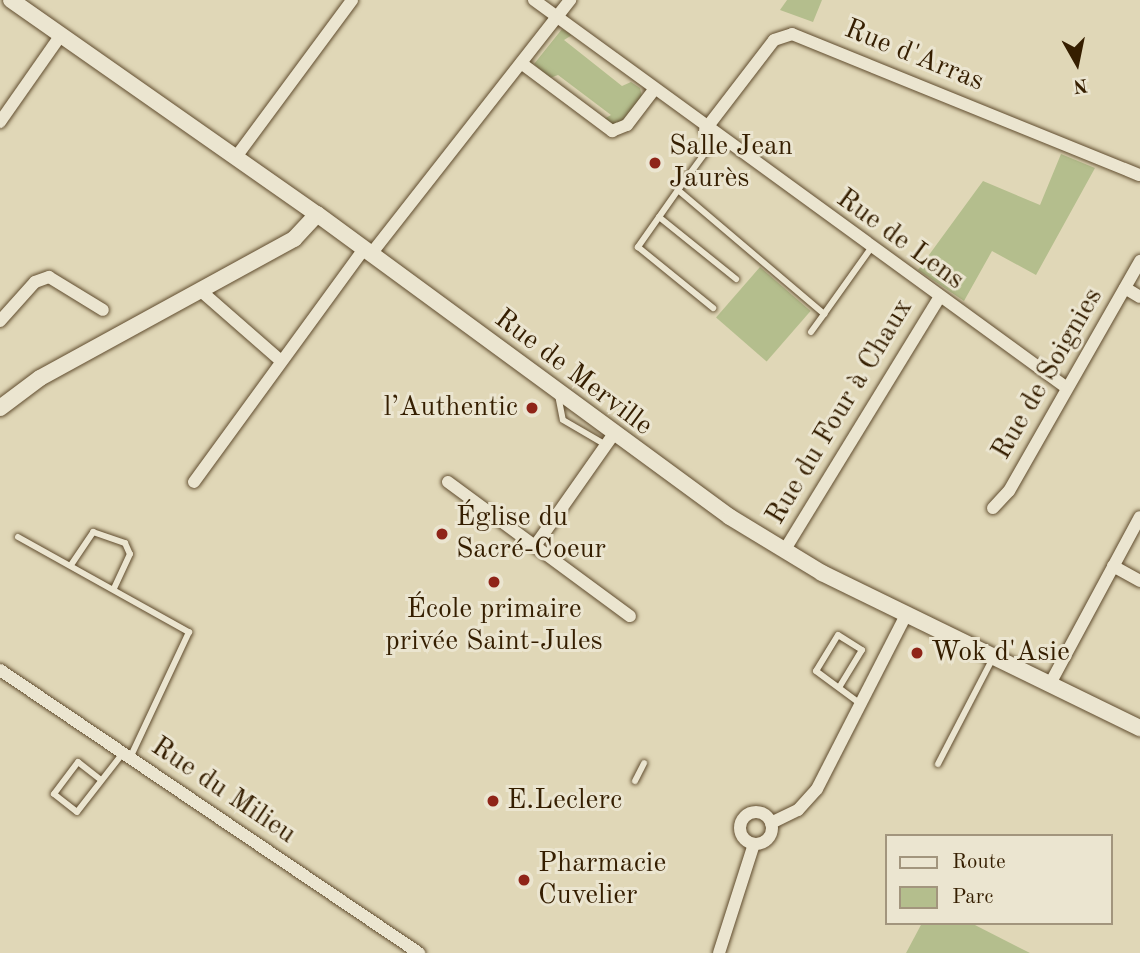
<!DOCTYPE html>
<html>
<head>
<meta charset="utf-8">
<style>
	body { margin:0 }
	#map { position:relative; width:1140px; height:953px; overflow:hidden; background:#e0d7b7; font-family:"Old Standard TT",serif }
	div>[style] { position:absolute }
	.green>* { inset:0; background:#b4be8d; transform-origin:0 0 }
	.roads { filter:drop-shadow(0 0 2px #604c2e) drop-shadow(0 0 2px #604c2e) }
	.service>* { height:6px; margin:-3px; padding:0 3px; transform-origin:3px; border-radius:3px; background:#ebe5d0 }
	.minor>* { height:12px; margin:-6px; padding:0 6px; transform-origin:6px; border-radius:6px; background:#ebe5d0 }
	.minor>.ring { margin:-6px; padding:0; box-sizing:content-box; background:none; border:12px solid #ebe5d0; border-radius:50% }
	.tertiary>* { height:16px; margin:-8px; padding:0 8px; transform-origin:8px; border-radius:8px; background:#ebe5d0 }
	.dots>* { width:19px; height:19px; translate:-50% -50%; box-sizing:border-box; border:4px solid #ebe5d0; border-radius:50% }
	span { translate:-50% -50%; white-space:nowrap; text-align:center; line-height:1.15; -webkit-text-stroke:6px #ebe5d0; paint-order:stroke }
	.street-label { font-size:28px; color:#351e00 }
	.poi-label { font-size:28px; color:#351e00 }
	.left { translate:0 -50%; text-align:left }
	.right { translate:-100% -50%; text-align:right }
	.legend { position:absolute; left:885px; top:834px; width:228px; height:91px; box-sizing:border-box; background:#ebe5d0; border:2px solid #a2957d; margin:0; padding:9px 12px; list-style:none; font-size:21px; color:#351e00 }
	.legend li { display:flex; align-items:center; gap:14px; height:35px }
	.legend b { width:35px; border:2px solid #a2957d }
	.north { position:absolute; left:1042px; top:28px; width:70px; height:70px; -webkit-text-stroke:5px #ebe5d0; paint-order:stroke; rotate:171deg; font-size:19px; font-weight:700; line-height:28px; text-align:center; color:#351e00 }
	.north::after { content:''; display:block; margin:auto; width:24px; height:32px; background:#351e00; clip-path:polygon(50% 0,100% 100%,50% 72%,0 100%) }
</style>
</head>
<body>
<div id="map">
	<div class="green">
		<div style="clip-path:polygon(787px 0,822px 0,813px 22px,780px 10px)"></div>
		<div style="clip-path:polygon(562px 29px,572px 35px,564px 40px,622px 86px,631px 82px,640px 88px,642px 96px,618px 126px,602px 120px,611px 115px,558px 75px,550px 78px,534px 64px)"></div>
		<div style="clip-path:polygon(1061px 154px,1095px 168px,1036px 275px,992px 251px,964px 301px,918px 270px,983px 181px,1040px 205px)"></div>
		<div style="left:760px;top:267px;width:67px;height:67px;rotate:41deg"></div>
		<div style="clip-path:polygon(922px 923px,971px 923px,1030px 953px,906px 953px)"></div>
	</div>
	<div class="roads">
		<div class="service">
			<div style="left:716px;top:138px;width:64px;rotate:126.2deg"></div>
			<div style="left:678px;top:190px;width:192px;rotate:40.3deg"></div>
			<div style="left:824px;top:314px;width:81px;rotate:-54.5deg"></div>
			<div style="left:678px;top:190px;width:70px;rotate:125.1deg"></div>
			<div style="left:638px;top:247px;width:97px;rotate:39.1deg"></div>
			<div style="left:659px;top:217px;width:99px;rotate:38.8deg"></div>
			<div style="left:811px;top:332px;width:22px;rotate:-54deg"></div>
			<div style="left:558px;top:395px;width:25px;rotate:79deg"></div>
			<div style="left:563px;top:420px;width:50px;rotate:30.2deg"></div>
			<div style="left:18px;top:537px;width:196px;rotate:29.1deg"></div>
			<div style="left:189px;top:632px;width:139px;rotate:115.1deg"></div>
			<div style="left:71px;top:565px;width:40px;rotate:-56deg"></div>
			<div style="left:93px;top:532px;width:34px;rotate:19deg"></div>
			<div style="left:125px;top:543px;width:12px;rotate:66deg"></div>
			<div style="left:130px;top:554px;width:38px;rotate:115deg"></div>
			<div style="left:840px;top:686px;width:42px;rotate:-58.6deg"></div>
			<div style="left:862px;top:650px;width:28px;rotate:-148deg"></div>
			<div style="left:838px;top:635px;width:42px;rotate:121.4deg"></div>
			<div style="left:816px;top:671px;width:57px;rotate:36.5deg"></div>
			<div style="left:938px;top:764px;width:119px;rotate:-62.6deg"></div>
			<div style="left:101px;top:780px;width:29px;rotate:-142deg"></div>
			<div style="left:78px;top:762px;width:40px;rotate:127deg"></div>
			<div style="left:54px;top:794px;width:29px;rotate:38deg"></div>
			<div style="left:77px;top:812px;width:75px;rotate:-52.1deg"></div>
			<div style="left:635px;top:781px;width:20px;rotate:-63deg"></div>
		</div>
		<div class="minor">
			<div style="left:534px;top:0;width:659px;rotate:36.05deg"></div>
			<div style="left:521px;top:63px;width:114px;rotate:36.8deg"></div>
			<div style="left:612px;top:131px;width:16px;rotate:-22deg"></div>
			<div style="left:627px;top:125px;width:43px;rotate:-52.6deg"></div>
			<div style="left:0;top:122px;width:106px;rotate:-55deg"></div>
			<div style="left:705px;top:130px;width:113px;rotate:-52.5deg"></div>
			<div style="left:774px;top:40px;width:19px;rotate:-18deg"></div>
			<div style="left:792px;top:34px;width:375px;rotate:22.1deg"></div>
			<div style="left:236px;top:157px;width:195px;rotate:-53.5deg"></div>
			<div style="left:371px;top:254px;width:323px;rotate:-51.9deg"></div>
			<div style="left:1125px;top:288px;width:17px;rotate:31deg"></div>
			<div style="left:201px;top:291px;width:106px;rotate:41.2deg"></div>
			<div style="left:0;top:321px;width:52px;rotate:-48.1deg"></div>
			<div style="left:35px;top:282px;width:15px;rotate:-20deg"></div>
			<div style="left:49px;top:277px;width:63px;rotate:31.4deg"></div>
			<div style="left:194px;top:482px;width:288px;rotate:-53.9deg"></div>
			<div style="left:448px;top:482px;width:226px;rotate:36.4deg"></div>
			<div style="left:993px;top:508px;width:23px;rotate:-47deg"></div>
			<div style="left:1009px;top:491px;width:265px;rotate:-60.3deg"></div>
			<div style="left:535px;top:546px;width:136px;rotate:-54.9deg"></div>
			<div style="left:784px;top:551px;width:297px;rotate:-58.5deg"></div>
			<div style="left:1113px;top:566px;width:31px;rotate:29deg"></div>
			<div style="left:0;top:670px;width:506px;rotate:34.04deg"></div>
			<div style="left:1051px;top:682px;width:187px;rotate:-61.7deg"></div>
			<div class="ring" style="left:740px;top:812px;width:20px;height:20px"></div>
			<div style="left:771px;top:823px;width:30px;rotate:-26deg"></div>
			<div style="left:798px;top:810px;width:28px;rotate:-48deg"></div>
			<div style="left:817px;top:789px;width:195px;rotate:-62.9deg"></div>
			<div style="left:719px;top:953px;width:114px;rotate:-72.2deg"></div>
		</div>
		<div class="tertiary">
			<div style="left:11px;top:0;width:373px;rotate:35deg"></div>
			<div style="left:317px;top:214px;width:512px;rotate:36.27deg"></div>
			<div style="left:730px;top:517px;width:108px;rotate:31.3deg"></div>
			<div style="left:822px;top:573px;width:354px;rotate:26deg"></div>
			<div style="left:0;top:408px;width:50px;rotate:-36.9deg"></div>
			<div style="left:40px;top:378px;width:290px;rotate:-28.7deg"></div>
			<div style="left:294px;top:239px;width:34px;rotate:-47deg"></div>
		</div>
	</div>
	<div class="dots">
		<div style="left:655px;top:163px;background:#8f2418"></div>
		<div style="left:532px;top:408px;background:#8f2418"></div>
		<div style="left:442px;top:534px;background:#8f2418"></div>
		<div style="left:494px;top:582px;background:#8f2418"></div>
		<div style="left:917px;top:653px;background:#8f2418"></div>
		<div style="left:493px;top:801px;background:#8f2418"></div>
		<div style="left:524px;top:880px;background:#8f2418"></div>
	</div>
	<div class="street-label">
		<span style="left:914px;top:56px;rotate:22deg">Rue d'Arras</span>
		<span style="left:900px;top:240px;rotate:36deg">Rue de Lens</span>
		<span style="left:573px;top:373px;rotate:37deg">Rue de Merville</span>
		<span style="left:1048px;top:374px;rotate:-60deg">Rue de Soignies</span>
		<span style="left:840px;top:412px;rotate:-59deg">Rue du Four à Chaux</span>
		<span style="left:223px;top:791px;rotate:34deg">Rue du Milieu</span>
	</div>
	<div class="poi-label">
		<span class="left" style="left:669px;top:163px">Salle Jean<br>Jaurès</span>
		<span class="right" style="left:518px;top:408px">l’Authentic</span>
		<span class="left" style="left:456px;top:534px">Église du<br>Sacré-Coeur</span>
		<span style="left:494px;top:626px">École primaire<br>privée Saint-Jules</span>
		<span class="left" style="left:931px;top:653px">Wok d'Asie</span>
		<span class="left" style="left:507px;top:801px">E.Leclerc</span>
		<span class="left" style="left:538px;top:880px">Pharmacie<br>Cuvelier</span>
	</div>
	<ul class="legend">
	<li><b style="height:9px;background:#ebe5d0"></b>Route</li>
	<li><b style="height:19px;background:#b4be8d"></b>Parc</li>
	</ul>
	<div class="north">N</div>
</div>
</body>
</html>
